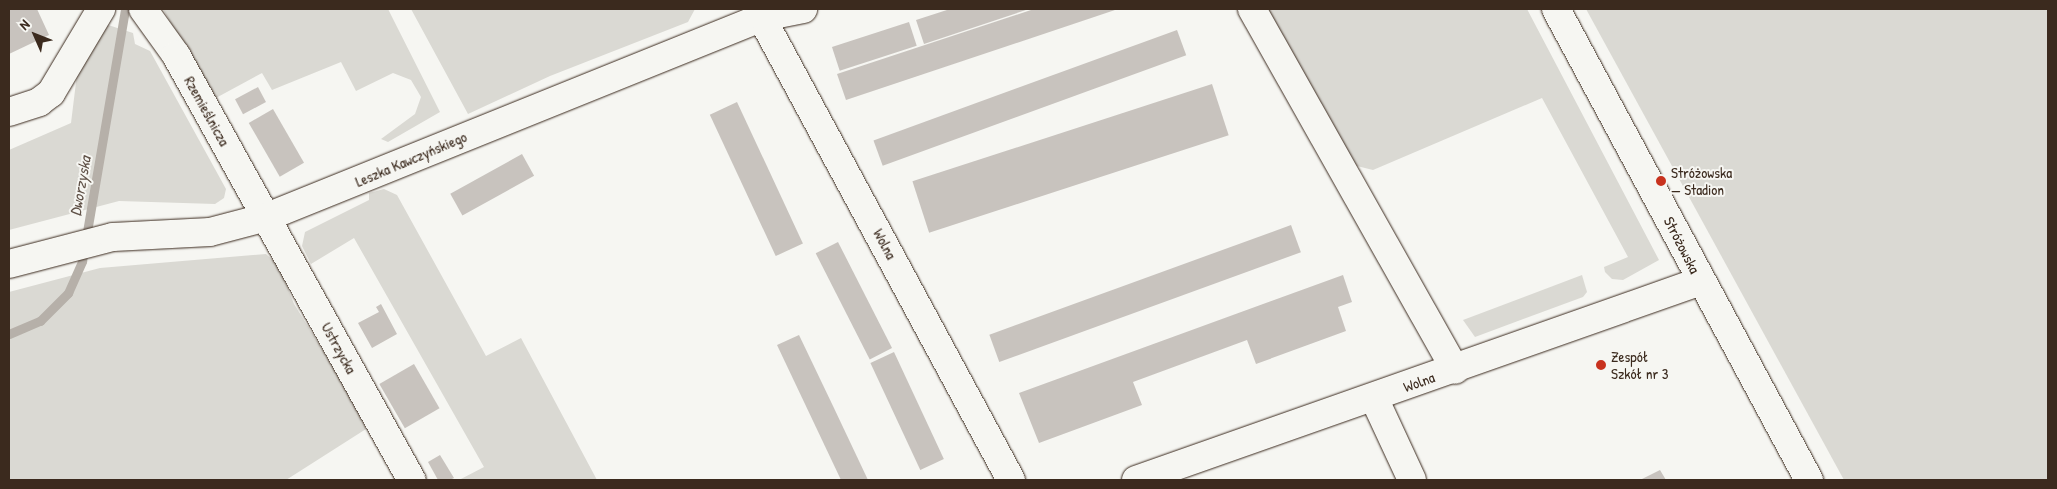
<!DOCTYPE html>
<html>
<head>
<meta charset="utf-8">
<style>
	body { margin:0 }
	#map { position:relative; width:2057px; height:489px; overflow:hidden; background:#f6f6f2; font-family:"Patrick Hand",sans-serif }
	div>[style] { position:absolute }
	.green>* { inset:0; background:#dad9d3 }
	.stream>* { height:9px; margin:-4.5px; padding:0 4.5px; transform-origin:4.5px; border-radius:4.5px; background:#b6b0a9 }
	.building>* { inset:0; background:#c8c3be; transform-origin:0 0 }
	.roads { filter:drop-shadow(0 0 1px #3b2a1e) drop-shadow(0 0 1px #3b2a1e) }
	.minor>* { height:28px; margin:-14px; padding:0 14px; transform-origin:14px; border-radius:14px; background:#f6f6f2 }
	.dots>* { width:14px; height:14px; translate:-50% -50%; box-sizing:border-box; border:2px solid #f6f6f2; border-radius:50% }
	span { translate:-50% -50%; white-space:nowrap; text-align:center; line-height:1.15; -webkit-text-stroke:4px #f6f6f2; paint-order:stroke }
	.street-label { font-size:15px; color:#3b2a1e }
	.poi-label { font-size:15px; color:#3b2a1e }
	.left { translate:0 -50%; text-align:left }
	.water-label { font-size:16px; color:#605248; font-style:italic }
	.frame { position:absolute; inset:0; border:10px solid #3b2a1e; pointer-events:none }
	.north { position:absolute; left:10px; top:10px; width:50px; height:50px; -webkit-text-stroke:4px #f6f6f2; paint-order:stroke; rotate:314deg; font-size:14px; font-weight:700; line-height:20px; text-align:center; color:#3b2a1e }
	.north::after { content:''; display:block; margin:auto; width:18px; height:22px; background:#3b2a1e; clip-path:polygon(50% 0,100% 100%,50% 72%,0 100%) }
</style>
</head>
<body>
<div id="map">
	<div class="green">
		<div style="clip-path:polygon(163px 9px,388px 9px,440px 112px,388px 142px,381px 139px,415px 114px,421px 97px,411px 80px,393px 73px,356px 91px,341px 62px,272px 90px,262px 73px,214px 99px)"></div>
		<div style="clip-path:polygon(411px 9px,695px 9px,688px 22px,550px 76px,468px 114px)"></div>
		<div style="clip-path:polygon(1261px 9px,1527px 9px,1659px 260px,1623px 280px,1612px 279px,1605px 272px,1604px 267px,1628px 257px,1542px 98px,1373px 170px,1345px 163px)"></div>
		<div style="clip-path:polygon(1586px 9px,2048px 9px,2048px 480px,1844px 480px)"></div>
		<div style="clip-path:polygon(105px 24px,133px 33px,135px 44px,150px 51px,226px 189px,224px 198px,215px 204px,119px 201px,9px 230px,9px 150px,71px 123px,78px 66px)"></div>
		<div style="clip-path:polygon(384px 189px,397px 195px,486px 356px,521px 338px,597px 480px,459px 480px,484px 467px,354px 238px,311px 264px,302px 246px,305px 232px,369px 200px,369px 193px)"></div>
		<div style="clip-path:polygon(266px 254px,279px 266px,294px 304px,353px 399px,366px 429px,286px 480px,9px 480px,9px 292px,100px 268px)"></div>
		<div style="clip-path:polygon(1582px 275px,1587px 292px,1583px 297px,1475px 337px,1463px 320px)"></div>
	</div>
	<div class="stream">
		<div style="left:9px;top:334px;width:34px;rotate:-23deg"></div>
		<div style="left:40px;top:321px;width:40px;rotate:-45deg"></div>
		<div style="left:68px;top:293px;width:35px;rotate:-66deg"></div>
		<div style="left:82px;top:261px;width:256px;rotate:-80.3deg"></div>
	</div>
	<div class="building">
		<div style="clip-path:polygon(9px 9px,37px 9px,49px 35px,9px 54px)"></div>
		<div style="clip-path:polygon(950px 9px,1029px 9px,924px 44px,916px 20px)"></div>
		<div style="clip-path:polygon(1034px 9px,1118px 9px,846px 100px,837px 74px)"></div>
		<div style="left:909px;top:22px;width:25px;height:81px;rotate:72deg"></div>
		<div style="left:1177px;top:30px;width:27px;height:323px;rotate:70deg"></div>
		<div style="left:1212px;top:84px;width:54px;height:315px;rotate:72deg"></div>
		<div style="left:258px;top:87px;width:17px;height:26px;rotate:62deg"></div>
		<div style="left:737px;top:102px;width:156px;height:30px;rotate:65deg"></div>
		<div style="left:273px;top:109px;width:62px;height:28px;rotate:60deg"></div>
		<div style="left:522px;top:154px;width:25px;height:82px;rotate:61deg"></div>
		<div style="left:1291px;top:225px;width:29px;height:321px;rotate:70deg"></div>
		<div style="left:838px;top:242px;width:119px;height:25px;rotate:63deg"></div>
		<div style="clip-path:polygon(1343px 275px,1352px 302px,1338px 307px,1346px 331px,1256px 364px,1247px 340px,1133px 382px,1142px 405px,1039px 443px,1019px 393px)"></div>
		<div style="clip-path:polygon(381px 304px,397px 334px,372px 348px,358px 323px,379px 312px,376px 307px)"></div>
		<div style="clip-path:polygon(799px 335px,833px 406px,868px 480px,841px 480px,777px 345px)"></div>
		<div style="left:894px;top:352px;width:118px;height:26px;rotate:65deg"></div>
		<div style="left:414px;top:364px;width:51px;height:40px;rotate:60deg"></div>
		<div style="clip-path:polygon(440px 455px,454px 478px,450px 480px,438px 480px,428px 462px)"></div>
		<div style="clip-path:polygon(1660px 470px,1666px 480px,1640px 480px)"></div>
	</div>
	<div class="roads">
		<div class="minor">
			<div style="left:143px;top:9px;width:57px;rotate:54.3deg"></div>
			<div style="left:176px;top:55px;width:486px;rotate:61deg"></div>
			<div style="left:757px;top:9px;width:535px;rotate:61.66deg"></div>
			<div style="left:1252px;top:9px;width:414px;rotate:60.6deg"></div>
			<div style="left:1556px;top:9px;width:535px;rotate:61.76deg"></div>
			<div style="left:9px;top:112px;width:32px;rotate:-18deg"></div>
			<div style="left:39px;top:102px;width:15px;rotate:-37deg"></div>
			<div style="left:51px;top:93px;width:98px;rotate:-59.2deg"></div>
			<div style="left:9px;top:264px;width:107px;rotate:-14.6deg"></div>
			<div style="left:113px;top:237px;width:97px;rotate:-3deg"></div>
			<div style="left:210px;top:232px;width:59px;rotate:-14.7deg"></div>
			<div style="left:267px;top:217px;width:535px;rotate:-21.96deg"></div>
			<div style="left:763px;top:17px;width:41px;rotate:-11.3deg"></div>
			<div style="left:1374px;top:398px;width:90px;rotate:65.1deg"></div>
			<div style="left:1136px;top:480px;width:599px;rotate:-19.4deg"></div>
		</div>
	</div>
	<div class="dots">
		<div style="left:1661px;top:181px;background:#c8321e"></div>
		<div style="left:1601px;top:365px;background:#c8321e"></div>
	</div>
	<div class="street-label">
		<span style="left:207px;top:111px;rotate:61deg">Rzemieślnicza</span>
		<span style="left:411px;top:159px;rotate:-23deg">Leszka Kawczyńskiego</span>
		<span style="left:885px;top:244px;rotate:62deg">Wolna</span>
		<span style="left:1682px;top:245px;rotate:63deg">Stróżowska</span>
		<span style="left:339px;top:348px;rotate:61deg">Ustrzycka</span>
		<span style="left:1419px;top:382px;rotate:-20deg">Wolna</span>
	</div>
	<div class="poi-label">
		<span class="left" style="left:1671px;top:181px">Stróżowska<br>— Stadion</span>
		<span class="left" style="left:1611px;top:365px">Zespół<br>Szkół nr 3</span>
	</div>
	<div class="water-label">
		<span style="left:80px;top:186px;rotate:-80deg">Dworzyska</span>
	</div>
	<div class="frame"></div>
	<div class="north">N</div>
</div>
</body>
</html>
